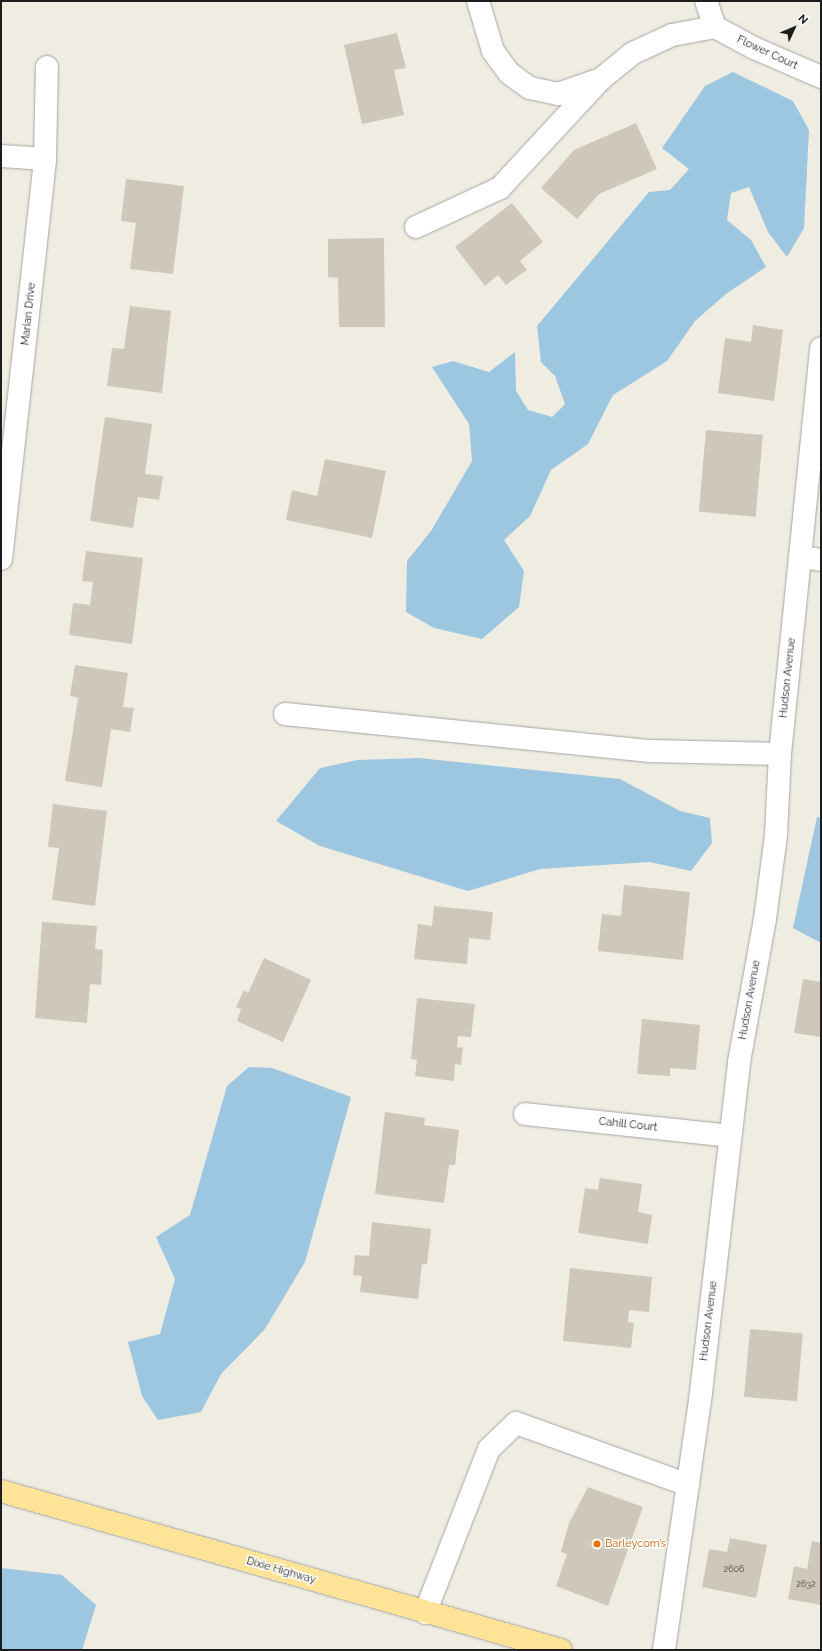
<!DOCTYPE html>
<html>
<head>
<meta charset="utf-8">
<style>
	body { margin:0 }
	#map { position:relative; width:822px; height:1651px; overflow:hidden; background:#efede1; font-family:Raleway,sans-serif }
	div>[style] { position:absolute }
	.water>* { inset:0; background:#9dc6e1 }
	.building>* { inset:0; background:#cfc7ba; transform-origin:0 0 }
	.roads { filter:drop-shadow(0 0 1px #a4a4a4) drop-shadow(0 0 1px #a4a4a4) }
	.minor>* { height:22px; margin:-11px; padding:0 11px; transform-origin:11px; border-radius:11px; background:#fff }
	.major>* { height:22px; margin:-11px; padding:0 11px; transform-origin:11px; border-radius:11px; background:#ffe396 }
	.dots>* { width:11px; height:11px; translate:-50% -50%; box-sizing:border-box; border:2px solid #fff; border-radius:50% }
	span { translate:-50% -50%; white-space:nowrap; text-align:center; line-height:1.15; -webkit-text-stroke:3px #fff; paint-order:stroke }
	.number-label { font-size:9px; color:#4a4844 }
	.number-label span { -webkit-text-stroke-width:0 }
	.street-label { font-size:11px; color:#1d1d1d }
	.food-label { font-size:11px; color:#c56008 }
	.left { translate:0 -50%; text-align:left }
	.frame { position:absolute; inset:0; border:2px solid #1d1d1d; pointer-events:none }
	.north { position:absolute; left:774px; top:8px; width:40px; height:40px; -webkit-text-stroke:3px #fff; paint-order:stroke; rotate:46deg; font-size:11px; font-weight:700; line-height:16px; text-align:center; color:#1d1d1d }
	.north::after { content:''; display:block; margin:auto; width:14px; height:18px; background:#1d1d1d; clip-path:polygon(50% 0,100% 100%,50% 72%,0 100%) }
</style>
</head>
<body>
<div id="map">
	<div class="water">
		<div style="clip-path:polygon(733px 72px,793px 101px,809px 130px,804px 228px,787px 257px,768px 232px,749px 187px,731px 193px,727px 220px,751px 240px,766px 267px,726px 294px,695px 321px,667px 361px,613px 395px,588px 444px,551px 470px,530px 516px,504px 540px,524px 571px,519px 607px,482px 639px,434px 628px,406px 612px,407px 561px,431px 531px,472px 461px,469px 424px,432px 367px,453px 361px,489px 372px,515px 352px,516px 391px,528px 410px,552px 417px,565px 404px,555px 376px,541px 362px,537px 326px,649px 192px,670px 190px,689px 169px,662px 148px,705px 86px)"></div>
		<div style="clip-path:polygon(419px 758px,620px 779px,680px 811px,710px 818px,712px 843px,691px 871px,650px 862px,540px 869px,468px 891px,320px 846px,276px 821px,320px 768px,357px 760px)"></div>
		<div style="clip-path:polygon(817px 817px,821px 818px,821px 943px,793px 928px)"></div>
		<div style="clip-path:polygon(249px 1067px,272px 1068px,351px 1097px,305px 1262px,265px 1329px,221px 1374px,201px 1412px,158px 1420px,142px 1396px,128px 1342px,160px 1334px,175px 1279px,156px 1237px,190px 1215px,227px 1086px)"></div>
		<div style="clip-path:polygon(1px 1568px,62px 1575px,96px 1605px,82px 1650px,1px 1650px)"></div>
	</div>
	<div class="building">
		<div style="clip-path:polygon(397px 33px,406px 68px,394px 70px,404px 115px,362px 124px,344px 45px)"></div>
		<div style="clip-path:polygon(636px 123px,657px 169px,599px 194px,577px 219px,541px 188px,574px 150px)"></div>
		<div style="clip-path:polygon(126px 179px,184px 186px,173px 274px,130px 269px,136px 223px,121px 221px)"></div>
		<div style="clip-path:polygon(512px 203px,543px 242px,520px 261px,527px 270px,506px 285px,498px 275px,485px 286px,455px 247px)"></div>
		<div style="clip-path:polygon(384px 238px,385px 327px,339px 327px,338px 278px,328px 277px,328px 239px)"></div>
		<div style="clip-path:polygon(130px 306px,171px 311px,162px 393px,107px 386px,112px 348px,124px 349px)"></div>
		<div style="clip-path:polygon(753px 325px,783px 330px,774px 401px,718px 393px,725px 338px,751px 342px)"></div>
		<div style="clip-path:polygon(105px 417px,152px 424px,145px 474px,163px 476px,159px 500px,138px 497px,133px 528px,90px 521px)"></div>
		<div style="left:706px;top:430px;width:57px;height:82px;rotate:5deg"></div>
		<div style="clip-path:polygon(325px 459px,386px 471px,372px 538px,286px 520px,292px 490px,317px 496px)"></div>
		<div style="clip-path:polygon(86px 551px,143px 558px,132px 644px,69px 635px,73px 603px,90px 605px,93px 582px,82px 581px)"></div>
		<div style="clip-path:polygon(75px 665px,128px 673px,123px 707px,134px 708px,130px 732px,111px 729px,102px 787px,65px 781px,78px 698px,70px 696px)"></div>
		<div style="clip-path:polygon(53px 804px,107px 811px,95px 906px,52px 900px,59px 848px,48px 847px)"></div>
		<div style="clip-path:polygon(624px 885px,690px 892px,683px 960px,598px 951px,602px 914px,621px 916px)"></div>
		<div style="clip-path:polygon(434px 906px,493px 912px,490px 940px,469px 938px,467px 964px,414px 959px,418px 924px,432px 926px)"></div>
		<div style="clip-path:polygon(42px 922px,97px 926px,95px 949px,103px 950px,101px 985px,90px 984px,87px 1023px,35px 1018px)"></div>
		<div style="clip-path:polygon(264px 958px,311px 980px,283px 1042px,237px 1021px,241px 1009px,236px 1007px,244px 990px,248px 993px)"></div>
		<div style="clip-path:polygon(803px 979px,821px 982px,821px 1037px,794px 1033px)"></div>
		<div style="clip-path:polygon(417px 998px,475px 1004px,471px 1037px,458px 1036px,457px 1048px,463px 1047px,461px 1065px,455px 1064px,454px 1081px,415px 1076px,417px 1060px,411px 1059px)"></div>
		<div style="clip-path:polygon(642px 1019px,700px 1025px,696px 1070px,670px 1068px,670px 1076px,637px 1074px)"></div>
		<div style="clip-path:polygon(385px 1112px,425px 1118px,424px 1125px,459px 1130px,455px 1165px,449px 1165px,444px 1203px,375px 1194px)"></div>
		<div style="clip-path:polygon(600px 1178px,642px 1184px,638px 1212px,652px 1215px,648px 1244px,578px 1233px,585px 1188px,598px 1190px)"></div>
		<div style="clip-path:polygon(372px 1222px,431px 1229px,427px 1264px,422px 1264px,418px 1299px,360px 1292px,362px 1276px,353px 1275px,355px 1255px,369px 1256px)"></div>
		<div style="clip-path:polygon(570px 1268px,652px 1277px,649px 1312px,629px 1310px,628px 1322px,634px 1323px,631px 1348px,563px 1341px)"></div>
		<div style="left:750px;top:1329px;width:53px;height:68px;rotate:5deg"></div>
		<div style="clip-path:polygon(588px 1487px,643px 1507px,608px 1606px,556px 1586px,567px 1554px,561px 1552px,569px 1523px)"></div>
		<div style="clip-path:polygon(730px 1538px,767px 1545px,756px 1598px,702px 1587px,709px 1549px,727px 1552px)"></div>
		<div style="clip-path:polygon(812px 1541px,821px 1543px,821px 1605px,788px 1599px,794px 1566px,807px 1569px)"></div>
	</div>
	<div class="roads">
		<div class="minor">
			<div style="left:478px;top:1px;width:52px;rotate:73.3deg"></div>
			<div style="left:493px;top:51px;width:27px;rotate:54deg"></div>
			<div style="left:509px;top:73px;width:26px;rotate:36deg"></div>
			<div style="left:530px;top:88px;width:29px;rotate:12deg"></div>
			<div style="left:558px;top:94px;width:46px;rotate:-19.2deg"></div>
			<div style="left:601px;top:79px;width:41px;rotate:-39.1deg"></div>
			<div style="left:633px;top:53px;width:43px;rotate:-24.8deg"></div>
			<div style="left:672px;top:35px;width:44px;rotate:-10.5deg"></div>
			<div style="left:715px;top:27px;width:44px;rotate:28.3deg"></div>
			<div style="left:754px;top:48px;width:73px;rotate:23.4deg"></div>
			<div style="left:706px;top:1px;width:28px;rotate:71deg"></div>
			<div style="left:1px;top:156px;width:44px;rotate:3.9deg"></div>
			<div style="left:416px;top:227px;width:93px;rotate:-24.9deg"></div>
			<div style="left:500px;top:188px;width:146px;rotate:-47.2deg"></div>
			<div style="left:800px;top:557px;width:21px;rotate:8deg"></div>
			<div style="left:1px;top:559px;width:402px;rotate:-83.7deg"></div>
			<div style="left:45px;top:159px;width:92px;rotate:-88.8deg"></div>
			<div style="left:285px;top:714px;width:367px;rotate:5.8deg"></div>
			<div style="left:650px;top:751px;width:130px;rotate:1.3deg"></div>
			<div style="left:525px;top:1114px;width:206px;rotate:6.1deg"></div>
			<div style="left:425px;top:1613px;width:176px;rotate:-68.7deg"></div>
			<div style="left:489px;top:1449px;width:37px;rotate:-44deg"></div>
			<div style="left:516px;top:1423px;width:183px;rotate:19.8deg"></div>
			<div style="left:664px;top:1650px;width:261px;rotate:-81.8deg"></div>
			<div style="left:701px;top:1392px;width:332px;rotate:-83.4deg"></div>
			<div style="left:739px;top:1062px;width:145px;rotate:-79.7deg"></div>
			<div style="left:765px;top:919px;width:85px;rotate:-82.5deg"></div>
			<div style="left:776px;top:835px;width:81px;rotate:-87.2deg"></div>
			<div style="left:780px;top:754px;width:408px;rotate:-84.2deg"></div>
		</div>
		<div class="major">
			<div style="left:1px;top:1491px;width:582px;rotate:15.85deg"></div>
		</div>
	</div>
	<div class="dots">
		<div style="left:597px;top:1544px;background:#e8710a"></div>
	</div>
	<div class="number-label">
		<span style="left:734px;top:1569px">2606</span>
		<span style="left:806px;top:1584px">2632</span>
	</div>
	<div class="street-label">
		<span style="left:767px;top:53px;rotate:25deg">Flower Court</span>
		<span style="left:29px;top:314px;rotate:-84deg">Marian Drive</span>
		<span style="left:788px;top:678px;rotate:-84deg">Hudson Avenue</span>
		<span style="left:750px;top:1000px;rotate:-80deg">Hudson Avenue</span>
		<span style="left:628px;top:1125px;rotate:6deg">Cahill Court</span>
		<span style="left:709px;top:1321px;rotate:-83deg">Hudson Avenue</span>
		<span style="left:281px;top:1571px;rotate:16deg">Dixie Highway</span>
	</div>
	<div class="food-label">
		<span class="left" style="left:605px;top:1544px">Barleycorn’s</span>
	</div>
	<div class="frame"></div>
	<div class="north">N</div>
</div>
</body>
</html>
